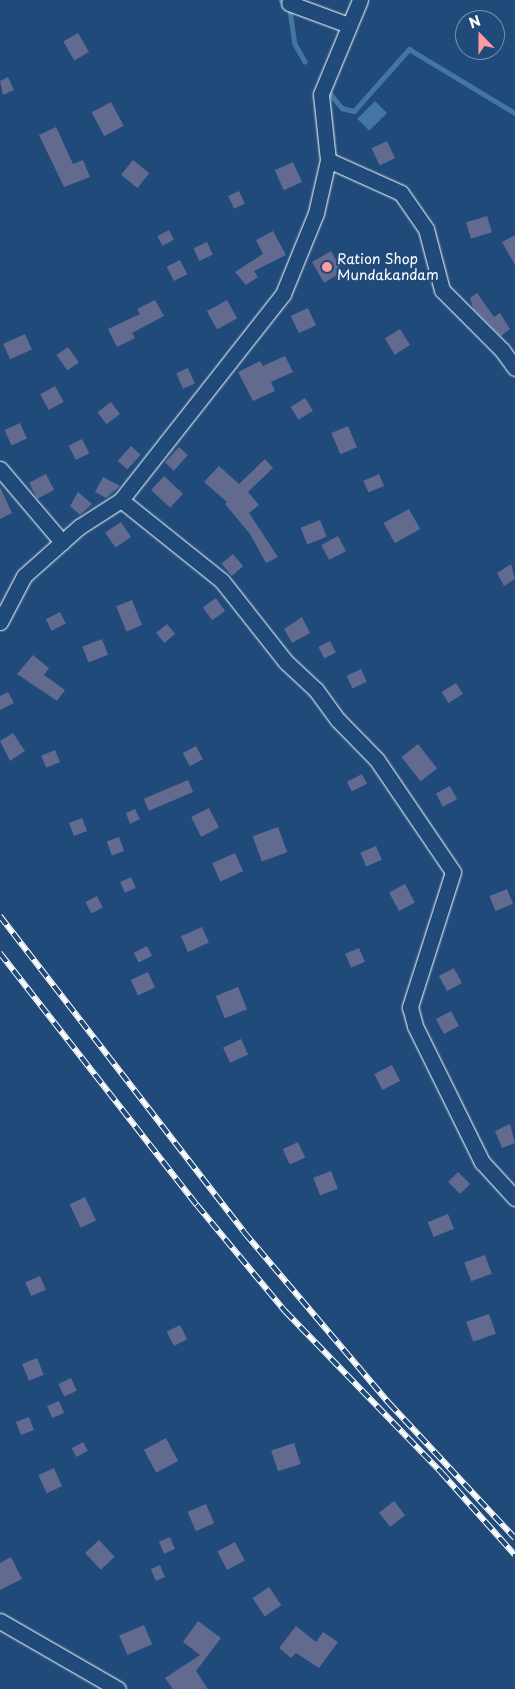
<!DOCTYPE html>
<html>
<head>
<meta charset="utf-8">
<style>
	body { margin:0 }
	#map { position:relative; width:515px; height:1689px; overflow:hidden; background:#1f4a7a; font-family:"Playpen Sans",sans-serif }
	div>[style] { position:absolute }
	.water>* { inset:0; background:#4376a0; transform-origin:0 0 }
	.stream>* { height:4.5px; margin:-2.25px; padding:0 2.25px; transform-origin:2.25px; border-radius:2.25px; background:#4376a0 }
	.building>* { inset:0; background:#626a90; transform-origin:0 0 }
	.roads { filter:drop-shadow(0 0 1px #fff) drop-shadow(0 0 1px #fff) }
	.minor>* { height:15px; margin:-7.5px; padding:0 7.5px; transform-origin:7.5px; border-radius:7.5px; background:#1f4a7a }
	.rail>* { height:5.5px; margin-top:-2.75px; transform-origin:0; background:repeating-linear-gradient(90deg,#1f4a7a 0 11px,#fff 0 22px); box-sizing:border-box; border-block:1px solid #fff }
	.dots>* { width:14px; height:14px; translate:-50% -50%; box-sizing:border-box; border:2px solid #1f4a7a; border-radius:50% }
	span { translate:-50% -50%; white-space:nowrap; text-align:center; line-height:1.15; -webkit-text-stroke:4.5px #1f4a7a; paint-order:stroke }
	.poi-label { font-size:14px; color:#fff }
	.left { translate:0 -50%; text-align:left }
	.north { position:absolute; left:455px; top:10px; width:50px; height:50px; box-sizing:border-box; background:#1f4a7a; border:1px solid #7992af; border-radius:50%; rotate:338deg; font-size:14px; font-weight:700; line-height:20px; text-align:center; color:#fff }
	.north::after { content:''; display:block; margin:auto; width:18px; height:22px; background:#ff9aa2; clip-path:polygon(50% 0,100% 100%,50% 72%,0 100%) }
</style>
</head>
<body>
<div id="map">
	<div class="water">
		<div style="left:375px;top:101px;width:17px;height:25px;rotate:45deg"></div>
	</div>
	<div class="stream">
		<div style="left:281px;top:0;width:9px;rotate:27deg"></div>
		<div style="left:289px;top:4px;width:40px;rotate:81.5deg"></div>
		<div style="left:295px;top:44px;width:20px;rotate:60deg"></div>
		<div style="left:329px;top:92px;width:21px;rotate:51deg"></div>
		<div style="left:342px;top:108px;width:12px;rotate:14deg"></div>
		<div style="left:354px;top:111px;width:83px;rotate:-48.4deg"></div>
		<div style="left:409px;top:49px;width:124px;rotate:31.1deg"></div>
	</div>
	<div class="building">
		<div style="left:78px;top:33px;width:22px;height:17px;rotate:60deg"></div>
		<div style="clip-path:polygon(8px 77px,14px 90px,3px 95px,0 81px)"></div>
		<div style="left:111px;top:102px;width:27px;height:22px;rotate:62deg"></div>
		<div style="clip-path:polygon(56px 127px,73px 164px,83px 160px,90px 177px,64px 187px,39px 135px)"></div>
		<div style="left:387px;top:141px;width:19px;height:17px;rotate:65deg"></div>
		<div style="left:133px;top:160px;width:21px;height:19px;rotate:39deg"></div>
		<div style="left:293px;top:162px;width:22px;height:20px;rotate:66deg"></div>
		<div style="left:239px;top:191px;width:14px;height:12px;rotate:65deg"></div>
		<div style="left:487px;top:216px;width:17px;height:22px;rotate:73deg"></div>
		<div style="left:169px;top:230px;width:11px;height:13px;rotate:63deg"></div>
		<div style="clip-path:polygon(273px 231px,286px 255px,254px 271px,258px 277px,246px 285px,235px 272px,263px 254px,256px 240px)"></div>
		<div style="clip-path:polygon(515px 235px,515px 265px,502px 242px)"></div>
		<div style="left:207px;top:242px;width:14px;height:15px;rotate:65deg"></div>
		<div style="left:331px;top:251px;width:24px;height:22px;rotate:60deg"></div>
		<div style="left:180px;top:260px;width:16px;height:15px;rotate:63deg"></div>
		<div style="clip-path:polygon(477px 293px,494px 317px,500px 313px,510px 329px,501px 336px,473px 308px,470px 298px)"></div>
		<div style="clip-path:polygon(155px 300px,164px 316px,132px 333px,135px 338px,117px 347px,108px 329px,140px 314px,137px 309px)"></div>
		<div style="left:227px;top:300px;width:21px;height:23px;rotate:61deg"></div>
		<div style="left:308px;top:308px;width:19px;height:19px;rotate:65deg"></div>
		<div style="left:400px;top:329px;width:19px;height:18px;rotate:58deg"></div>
		<div style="left:25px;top:334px;width:17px;height:24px;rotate:66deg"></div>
		<div style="left:68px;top:347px;width:19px;height:14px;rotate:55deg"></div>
		<div style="clip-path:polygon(285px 356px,293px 372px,271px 382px,275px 391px,253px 401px,238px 372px,260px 361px,263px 366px)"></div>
		<div style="left:188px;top:368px;width:17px;height:13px;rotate:66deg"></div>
		<div style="left:55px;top:386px;width:18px;height:17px;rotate:61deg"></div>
		<div style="left:305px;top:398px;width:15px;height:17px;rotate:58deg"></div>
		<div style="left:111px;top:402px;width:15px;height:17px;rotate:53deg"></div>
		<div style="left:20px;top:423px;width:17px;height:17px;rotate:66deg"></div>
		<div style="left:348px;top:426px;width:23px;height:18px;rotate:67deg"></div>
		<div style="left:82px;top:439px;width:16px;height:15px;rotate:63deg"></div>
		<div style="left:131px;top:446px;width:13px;height:20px;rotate:42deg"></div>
		<div style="left:179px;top:447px;width:12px;height:21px;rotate:42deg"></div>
		<div style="clip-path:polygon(265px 459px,273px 468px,248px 492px,259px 505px,249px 513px,278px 557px,266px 563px,250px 534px,225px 504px,227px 502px,204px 482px,219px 466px,239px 484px)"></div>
		<div style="left:46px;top:474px;width:18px;height:19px;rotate:63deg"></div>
		<div style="left:379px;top:474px;width:13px;height:17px;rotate:67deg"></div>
		<div style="left:164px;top:476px;width:26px;height:19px;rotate:43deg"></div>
		<div style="clip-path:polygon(103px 477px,120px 486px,106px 498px,95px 492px)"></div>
		<div style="clip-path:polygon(0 487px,12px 513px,0 519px)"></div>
		<div style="clip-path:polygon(78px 492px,92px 504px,80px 515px,70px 506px)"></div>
		<div style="left:409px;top:509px;width:23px;height:29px;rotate:61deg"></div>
		<div style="left:320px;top:520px;width:18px;height:21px;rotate:68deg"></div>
		<div style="left:121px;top:522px;width:18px;height:19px;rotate:56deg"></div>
		<div style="left:338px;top:536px;width:17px;height:19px;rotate:62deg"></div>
		<div style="left:233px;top:554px;width:16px;height:15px;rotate:50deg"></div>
		<div style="clip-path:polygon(511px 564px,515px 579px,504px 586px,497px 573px)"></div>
		<div style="left:216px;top:598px;width:16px;height:16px;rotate:55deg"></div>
		<div style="left:132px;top:600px;width:27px;height:17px;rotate:68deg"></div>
		<div style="left:60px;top:612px;width:13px;height:16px;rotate:63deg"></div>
		<div style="clip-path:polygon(302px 617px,310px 633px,292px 643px,284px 629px)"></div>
		<div style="left:167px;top:624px;width:13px;height:14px;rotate:51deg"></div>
		<div style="left:102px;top:639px;width:17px;height:21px;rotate:69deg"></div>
		<div style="left:330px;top:641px;width:13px;height:13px;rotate:63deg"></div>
		<div style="clip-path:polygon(33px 655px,49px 668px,44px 675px,65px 690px,57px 701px,17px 674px)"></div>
		<div style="left:361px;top:669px;width:14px;height:16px;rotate:65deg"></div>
		<div style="left:456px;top:683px;width:13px;height:17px;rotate:58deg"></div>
		<div style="clip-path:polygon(8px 692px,14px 703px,0 710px,0 696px)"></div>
		<div style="clip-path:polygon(13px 733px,25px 751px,10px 761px,0 741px)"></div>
		<div style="left:418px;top:744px;width:31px;height:21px;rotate:52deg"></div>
		<div style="left:196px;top:746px;width:15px;height:15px;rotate:62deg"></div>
		<div style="left:55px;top:750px;width:13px;height:15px;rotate:67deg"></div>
		<div style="left:362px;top:774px;width:11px;height:17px;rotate:63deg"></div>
		<div style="left:188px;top:780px;width:13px;height:48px;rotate:67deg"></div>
		<div style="left:450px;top:786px;width:15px;height:16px;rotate:62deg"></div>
		<div style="left:209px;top:808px;width:22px;height:20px;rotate:63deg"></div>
		<div style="clip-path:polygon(135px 809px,140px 819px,130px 824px,126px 813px)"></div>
		<div style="left:82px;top:818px;width:14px;height:14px;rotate:69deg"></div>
		<div style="left:278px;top:827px;width:27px;height:27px;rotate:70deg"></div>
		<div style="left:119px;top:837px;width:15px;height:13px;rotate:70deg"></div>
		<div style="left:376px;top:846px;width:15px;height:17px;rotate:67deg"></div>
		<div style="left:235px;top:853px;width:20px;height:25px;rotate:66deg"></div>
		<div style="left:131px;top:877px;width:12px;height:12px;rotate:66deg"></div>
		<div style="left:405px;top:884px;width:21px;height:18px;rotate:62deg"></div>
		<div style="left:507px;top:889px;width:16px;height:19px;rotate:68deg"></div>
		<div style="left:97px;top:896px;width:13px;height:13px;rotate:63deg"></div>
		<div style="left:202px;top:927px;width:17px;height:23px;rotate:66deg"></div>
		<div style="left:147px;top:946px;width:11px;height:15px;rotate:63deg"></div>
		<div style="left:359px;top:948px;width:15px;height:15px;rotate:67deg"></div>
		<div style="left:454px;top:968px;width:17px;height:17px;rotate:62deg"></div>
		<div style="left:148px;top:972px;width:17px;height:19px;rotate:65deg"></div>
		<div style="left:238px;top:987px;width:24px;height:24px;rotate:68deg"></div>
		<div style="left:451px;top:1011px;width:17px;height:17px;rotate:62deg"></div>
		<div style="left:241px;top:1039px;width:17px;height:20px;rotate:65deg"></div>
		<div style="left:392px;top:1065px;width:18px;height:20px;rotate:63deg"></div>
		<div style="clip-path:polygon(510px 1124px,515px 1143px,502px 1148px,495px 1131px)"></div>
		<div style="left:298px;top:1142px;width:17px;height:17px;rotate:65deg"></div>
		<div style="left:331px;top:1171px;width:19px;height:19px;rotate:69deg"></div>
		<div style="left:458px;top:1172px;width:17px;height:14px;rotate:45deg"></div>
		<div style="left:85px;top:1197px;width:26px;height:17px;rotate:65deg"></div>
		<div style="left:448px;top:1214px;width:16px;height:22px;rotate:68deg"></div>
		<div style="left:485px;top:1255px;width:20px;height:22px;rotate:70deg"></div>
		<div style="left:40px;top:1276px;width:15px;height:16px;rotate:67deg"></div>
		<div style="left:489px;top:1314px;width:21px;height:24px;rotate:71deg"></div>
		<div style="left:180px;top:1325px;width:16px;height:15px;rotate:63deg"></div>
		<div style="left:37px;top:1358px;width:18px;height:16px;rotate:68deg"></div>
		<div style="left:71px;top:1378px;width:14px;height:14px;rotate:65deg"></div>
		<div style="left:59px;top:1401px;width:13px;height:13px;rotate:67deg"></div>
		<div style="left:29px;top:1417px;width:14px;height:14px;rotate:69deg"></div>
		<div style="left:166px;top:1438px;width:26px;height:25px;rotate:62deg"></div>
		<div style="left:83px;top:1442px;width:10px;height:13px;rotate:61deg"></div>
		<div style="left:294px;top:1443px;width:22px;height:24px;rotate:72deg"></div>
		<div style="left:54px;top:1468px;width:20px;height:17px;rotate:66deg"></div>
		<div style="left:394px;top:1501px;width:18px;height:19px;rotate:52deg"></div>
		<div style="left:206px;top:1504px;width:21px;height:20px;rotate:67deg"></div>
		<div style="left:170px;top:1537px;width:13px;height:12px;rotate:67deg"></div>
		<div style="left:99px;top:1540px;width:23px;height:19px;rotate:47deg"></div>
		<div style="left:235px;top:1542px;width:21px;height:20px;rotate:62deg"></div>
		<div style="clip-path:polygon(11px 1557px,22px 1579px,0 1590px,0 1563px)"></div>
		<div style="left:160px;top:1565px;width:13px;height:10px;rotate:67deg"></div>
		<div style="left:269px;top:1587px;width:22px;height:20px;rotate:56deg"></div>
		<div style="clip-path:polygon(198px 1621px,221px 1638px,196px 1671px,208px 1689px,173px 1689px,165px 1678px,200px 1655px,183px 1642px)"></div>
		<div style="left:144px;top:1625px;width:21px;height:27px;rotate:67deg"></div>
		<div style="clip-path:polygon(296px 1626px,316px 1642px,323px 1632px,338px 1642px,319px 1668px,296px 1653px,291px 1658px,279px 1648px)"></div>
	</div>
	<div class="roads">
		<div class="minor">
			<div style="left:289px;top:3px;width:63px;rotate:20.4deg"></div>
			<div style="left:328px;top:160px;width:80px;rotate:24.3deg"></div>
			<div style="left:401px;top:193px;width:44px;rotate:55.2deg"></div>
			<div style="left:426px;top:229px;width:63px;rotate:75.3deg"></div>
			<div style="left:442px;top:290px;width:85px;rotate:45deg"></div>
			<div style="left:502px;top:350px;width:22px;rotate:54deg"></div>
			<div style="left:0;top:469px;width:96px;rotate:49.7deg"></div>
			<div style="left:121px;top:500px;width:129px;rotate:38.7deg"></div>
			<div style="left:222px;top:581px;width:103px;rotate:51.7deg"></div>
			<div style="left:286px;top:662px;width:41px;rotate:43deg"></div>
			<div style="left:316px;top:690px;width:37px;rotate:54deg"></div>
			<div style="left:338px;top:720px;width:56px;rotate:45.7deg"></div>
			<div style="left:377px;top:760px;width:135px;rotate:55.8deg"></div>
			<div style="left:453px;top:872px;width:142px;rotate:107.7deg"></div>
			<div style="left:410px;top:1007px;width:20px;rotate:75deg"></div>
			<div style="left:415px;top:1026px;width:152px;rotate:63.8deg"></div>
			<div style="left:482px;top:1162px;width:49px;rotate:47.5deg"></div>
			<div style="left:0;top:622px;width:52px;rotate:-62.4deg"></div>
			<div style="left:24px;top:576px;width:74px;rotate:-41.7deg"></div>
			<div style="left:79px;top:527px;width:50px;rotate:-32.7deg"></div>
			<div style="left:121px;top:500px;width:262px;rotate:-51.8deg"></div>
			<div style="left:283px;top:294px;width:87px;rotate:-67.8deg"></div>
			<div style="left:316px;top:213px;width:54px;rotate:-77.2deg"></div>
			<div style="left:328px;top:160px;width:66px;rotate:-96.1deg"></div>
			<div style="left:321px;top:94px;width:102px;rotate:-67.5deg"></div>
			<div style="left:0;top:1621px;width:136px;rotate:30deg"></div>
		</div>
	</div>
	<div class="rail">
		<div style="left:0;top:916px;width:399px;rotate:52.3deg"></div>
		<div style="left:244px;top:1232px;width:224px;rotate:49.7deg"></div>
		<div style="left:389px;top:1403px;width:185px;rotate:47deg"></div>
		<div style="left:0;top:953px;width:320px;rotate:52deg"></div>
		<div style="left:197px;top:1205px;width:138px;rotate:50.3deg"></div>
		<div style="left:285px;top:1311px;width:224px;rotate:45.9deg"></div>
		<div style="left:441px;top:1472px;width:111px;rotate:48.3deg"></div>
	</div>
	<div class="dots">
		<div style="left:327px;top:267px;background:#ff9aa2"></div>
	</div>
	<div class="poi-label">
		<span class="left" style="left:337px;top:267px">Ration Shop<br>Mundakandam</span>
	</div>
	<div class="north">N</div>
</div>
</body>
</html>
